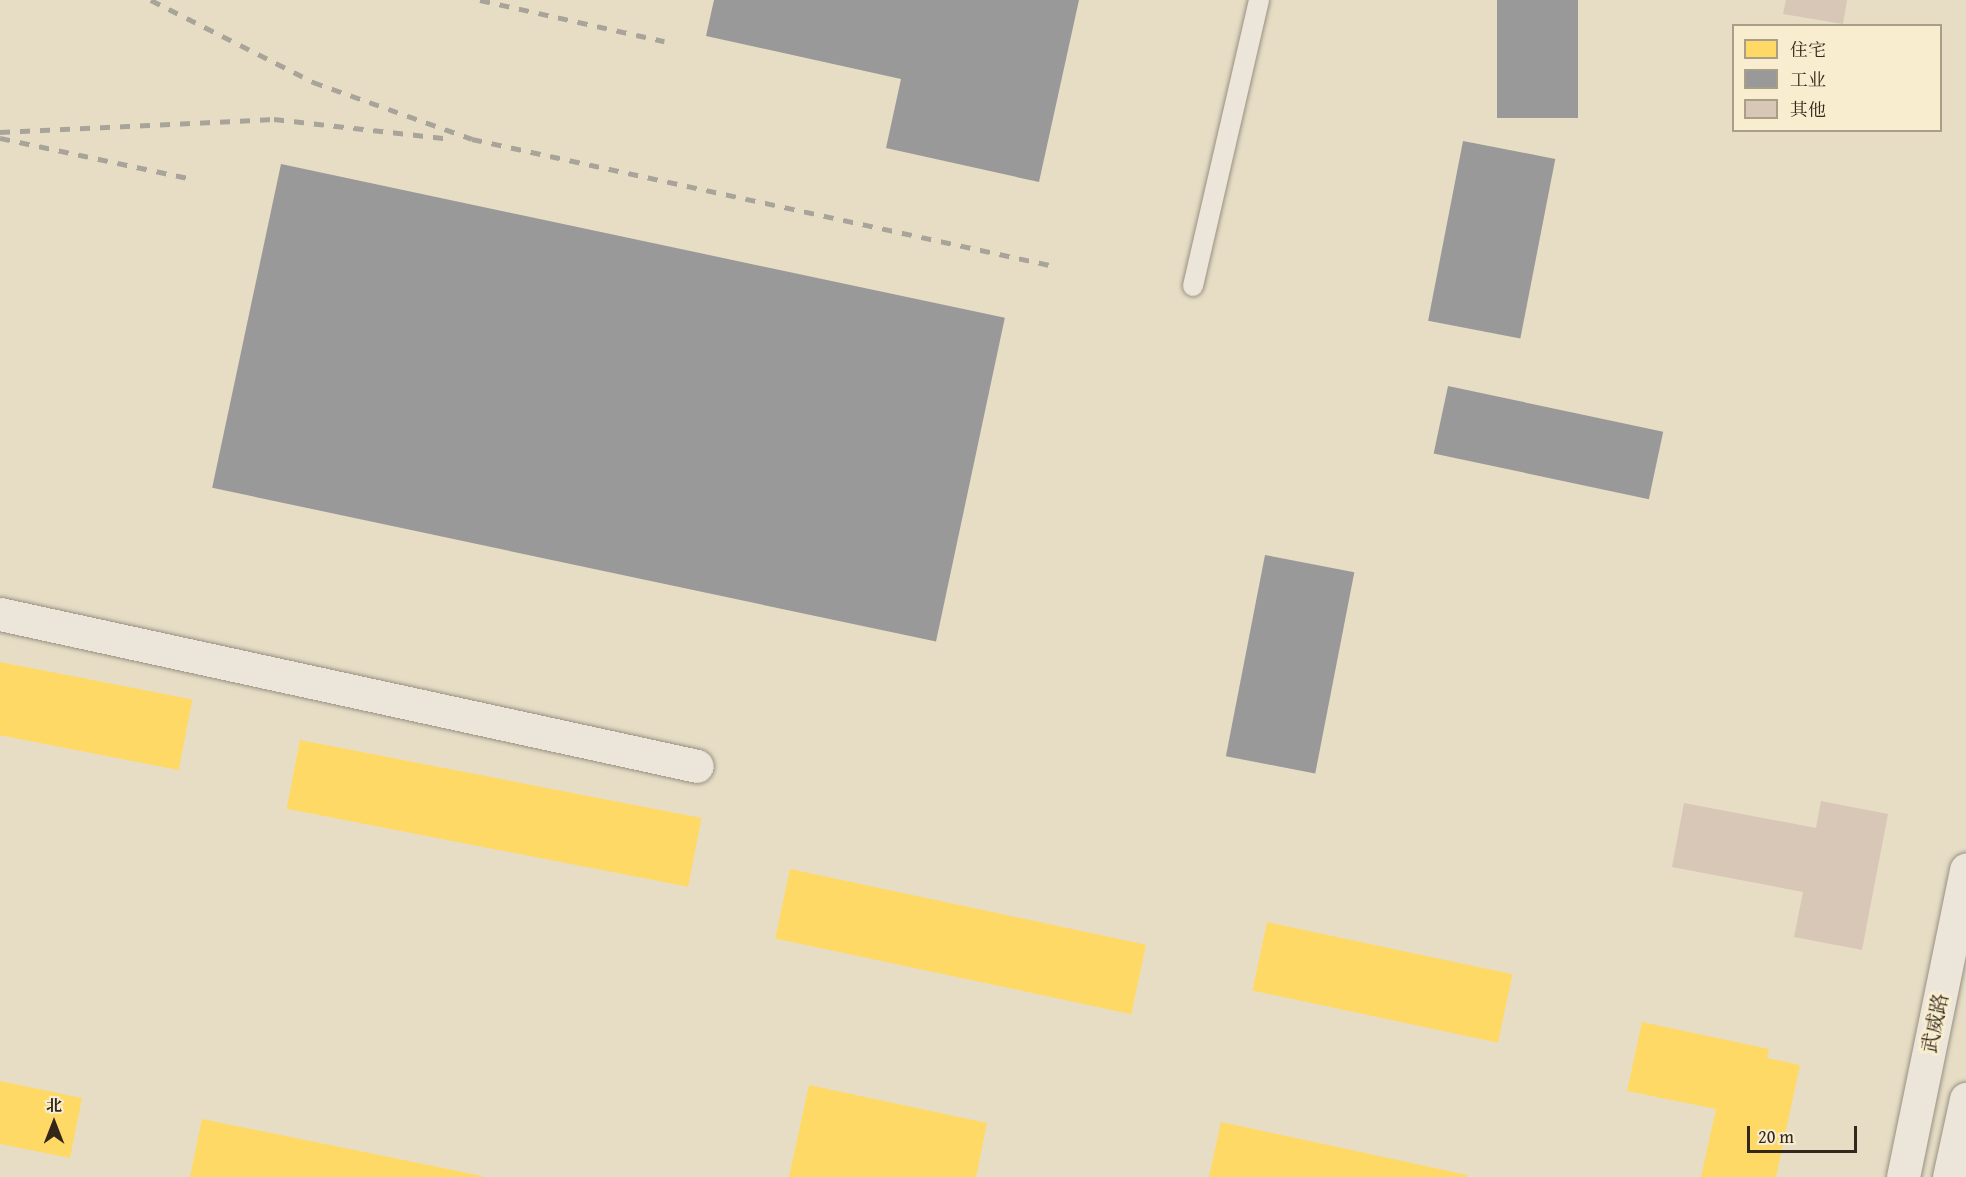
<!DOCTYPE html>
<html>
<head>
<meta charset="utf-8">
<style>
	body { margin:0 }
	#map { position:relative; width:1966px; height:1177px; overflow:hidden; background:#e7ddc5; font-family:"Gentium Book Plus","Noto Serif SC",serif }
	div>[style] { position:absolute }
	.homes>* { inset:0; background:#ffd966; transform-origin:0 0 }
	.industry>* { inset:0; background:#999; transform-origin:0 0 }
	.building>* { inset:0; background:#d8c6b7 }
	.roads { filter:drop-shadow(0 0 2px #989182) drop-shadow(0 0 2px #989182) }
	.service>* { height:20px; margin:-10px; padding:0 10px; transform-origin:10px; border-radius:10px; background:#ebe6d9 }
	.minor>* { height:33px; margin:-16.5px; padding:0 16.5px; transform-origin:16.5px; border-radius:16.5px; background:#ebe6d9 }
	.secondary>* { height:33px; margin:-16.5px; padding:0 16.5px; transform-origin:16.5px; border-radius:16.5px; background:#ebe6d9 }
	.rail>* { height:4.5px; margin-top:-2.25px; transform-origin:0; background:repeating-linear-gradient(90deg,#a9a49a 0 10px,transparent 0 20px) }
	span { translate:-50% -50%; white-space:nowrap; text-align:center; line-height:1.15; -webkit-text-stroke:6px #f9edd0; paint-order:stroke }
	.street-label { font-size:20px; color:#32271a }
	.legend { position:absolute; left:1732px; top:24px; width:210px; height:108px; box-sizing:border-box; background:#f9edd0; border:2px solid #a99e87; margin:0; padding:8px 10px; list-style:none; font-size:18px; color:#32271a }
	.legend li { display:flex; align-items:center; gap:12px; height:30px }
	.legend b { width:30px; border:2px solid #a99e87 }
	.north { position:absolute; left:24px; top:1093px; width:60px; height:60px; -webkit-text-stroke:4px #f9edd0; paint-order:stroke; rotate:0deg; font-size:16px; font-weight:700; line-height:24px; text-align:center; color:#32271a }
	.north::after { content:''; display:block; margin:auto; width:21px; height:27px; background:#32271a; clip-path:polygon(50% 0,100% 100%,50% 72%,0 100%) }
	.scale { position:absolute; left:1747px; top:1126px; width:110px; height:27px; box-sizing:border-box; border:3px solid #32271a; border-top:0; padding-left:8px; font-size:18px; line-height:21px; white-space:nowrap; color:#32271a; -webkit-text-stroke:4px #f9edd0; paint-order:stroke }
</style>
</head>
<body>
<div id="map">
	<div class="homes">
		<div style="left:0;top:662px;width:196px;height:72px;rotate:11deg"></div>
		<div style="left:300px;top:740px;width:409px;height:70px;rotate:11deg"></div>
		<div style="left:790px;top:869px;width:364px;height:71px;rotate:12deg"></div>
		<div style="left:1267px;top:922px;width:251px;height:70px;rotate:12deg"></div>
		<div style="clip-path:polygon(1642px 1022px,1769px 1049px,1767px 1058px,1800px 1065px,1776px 1177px,1701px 1177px,1716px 1109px,1627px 1091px)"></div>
		<div style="clip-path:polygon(0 1081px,82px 1098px,70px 1158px,0 1144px)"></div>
		<div style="clip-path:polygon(809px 1085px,987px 1123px,976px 1177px,789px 1177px)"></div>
		<div style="clip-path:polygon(202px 1119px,482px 1176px,482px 1177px,190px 1177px)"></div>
		<div style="clip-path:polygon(1221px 1122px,1467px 1175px,1467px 1177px,1209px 1177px)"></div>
	</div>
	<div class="industry">
		<div style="clip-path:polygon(714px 0,1079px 0,1039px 182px,886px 148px,901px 79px,706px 36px)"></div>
		<div style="left:1497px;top:0;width:81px;height:118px"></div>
		<div style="left:1463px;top:141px;width:94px;height:183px;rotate:11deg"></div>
		<div style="left:281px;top:164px;width:740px;height:331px;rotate:12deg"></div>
		<div style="left:1448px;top:386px;width:220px;height:69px;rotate:12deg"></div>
		<div style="left:1265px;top:555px;width:91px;height:205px;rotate:11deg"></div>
	</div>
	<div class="building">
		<div style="clip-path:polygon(1786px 0,1847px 0,1843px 24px,1783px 14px)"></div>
		<div style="clip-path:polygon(1821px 801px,1888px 814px,1862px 950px,1794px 937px,1803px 892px,1672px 867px,1684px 803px,1816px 828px)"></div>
	</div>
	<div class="roads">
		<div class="service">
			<div style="left:1193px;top:286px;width:294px;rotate:-77deg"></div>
		</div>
		<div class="minor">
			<div style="left:0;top:614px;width:713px;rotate:12.3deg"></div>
		</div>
		<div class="secondary">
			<div style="left:1903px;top:1177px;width:314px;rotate:-78.4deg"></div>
			<div style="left:1949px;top:1177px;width:80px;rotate:-77.7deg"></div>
		</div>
	</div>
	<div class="rail">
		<div style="left:151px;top:0;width:182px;rotate:26.8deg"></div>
		<div style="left:313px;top:82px;width:169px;rotate:19.7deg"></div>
		<div style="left:472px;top:139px;width:596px;rotate:12.31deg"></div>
		<div style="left:480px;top:0;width:189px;rotate:12.6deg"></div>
		<div style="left:0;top:132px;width:274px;rotate:-2.7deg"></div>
		<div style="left:274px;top:119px;width:179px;rotate:6.4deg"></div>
		<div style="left:0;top:138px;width:197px;rotate:12deg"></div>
	</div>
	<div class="street-label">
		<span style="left:1934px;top:1023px;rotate:-78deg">武威路</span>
	</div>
	<ul class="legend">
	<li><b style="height:16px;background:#ffd966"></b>住宅</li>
	<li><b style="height:16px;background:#999"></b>工业</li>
	<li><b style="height:16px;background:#d8c6b7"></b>其他</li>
	</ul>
	<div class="north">北</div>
	<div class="scale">20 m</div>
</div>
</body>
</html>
